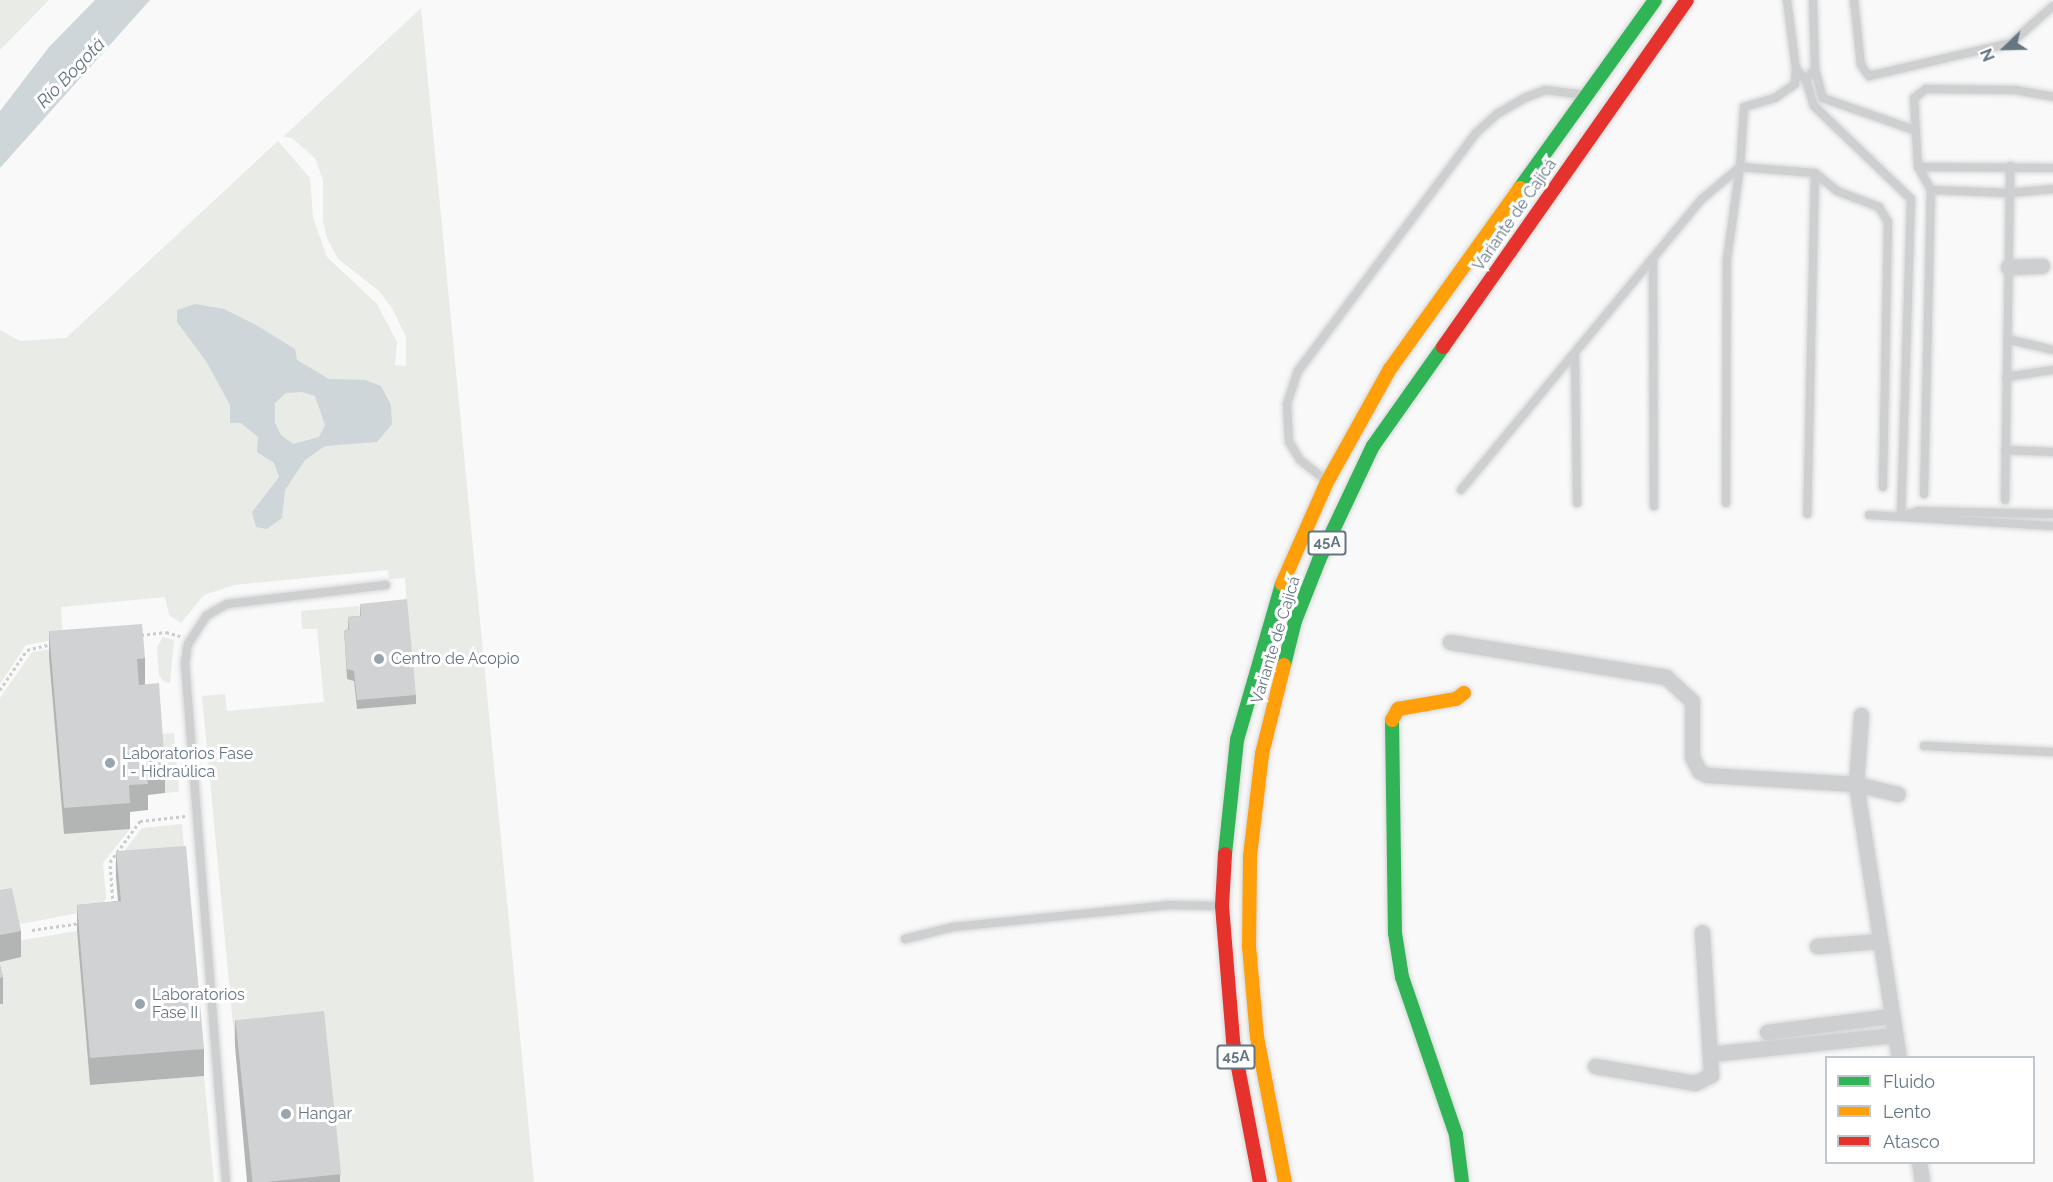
<!DOCTYPE html>
<html>
<head>
<meta charset="utf-8">
<style>
	body { margin:0 }
	#map { position:relative; width:2053px; height:1182px; overflow:hidden; background:#f9f9f9; font-family:Raleway,sans-serif }
	div>[style] { position:absolute }
	.green>* { inset:0; background:#e8ebe6; transform-origin:0 0 }
	.water>* { inset:0; background:#ced6d9 }
	.path>* { height:3px; margin-top:-1.5px; transform-origin:0; background:repeating-linear-gradient(90deg,#cbcccd 0 3px,transparent 0 6px) }
	.roads { filter:drop-shadow(0 0 2px #d5d6d7) drop-shadow(0 0 2px #d5d6d7) }
	.lane>* { height:8px; margin:-4px; padding:0 4px; transform-origin:4px; border-radius:4px; background:#cecfd0 }
	.street>* { height:15px; margin:-7.5px; padding:0 7.5px; transform-origin:7.5px; border-radius:7.5px; background:#cecfd0 }
	.fast>* { height:14px; margin:-7px; padding:0 7px; transform-origin:7px; border-radius:7px; background:#30b455 }
	.slow>* { height:14px; margin:-7px; padding:0 7px; transform-origin:7px; border-radius:7px; background:#ff9f0a }
	.jam>* { height:14px; margin:-7px; padding:0 7px; transform-origin:7px; border-radius:7px; background:#e5322d }
	.wall>* { inset:0; background:#b3b5b5 }
	.building>* { inset:0; background:#d0d2d3; transform-origin:0 0 }
	.dots>* { width:16px; height:16px; translate:-50% -50%; box-sizing:border-box; border:3px solid #fff; border-radius:50% }
	span { translate:-50% -50%; white-space:nowrap; text-align:center; line-height:1.15; -webkit-text-stroke:6px #fff; paint-order:stroke }
	.shield-label span { padding:2px 4px; background:#fff; border:2px solid; border-radius:4px; -webkit-text-stroke-width:0 }
	.shield-label { font-size:15px; color:#657683; font-weight:700 }
	.street-label { font-size:16px; color:#657683 }
	.poi-label { font-size:16px; color:#657683 }
	.left { translate:0 -50%; text-align:left }
	.water-label { font-size:18px; color:#60757c; font-style:italic }
	.legend { position:absolute; left:1825px; top:1056px; width:210px; height:108px; box-sizing:border-box; background:#fff; border:2px solid #c1c8cd; margin:0; padding:8px 10px; list-style:none; font-size:18px; color:#657683 }
	.legend li { display:flex; align-items:center; gap:12px; height:30px }
	.legend b { width:30px; border:2px solid #c1c8cd }
	.north { position:absolute; left:1975px; top:18px; width:60px; height:60px; -webkit-text-stroke:4px #fff; paint-order:stroke; rotate:248deg; font-size:16px; font-weight:700; line-height:24px; text-align:center; color:#657683 }
	.north::after { content:''; display:block; margin:auto; width:21px; height:27px; background:#657683; clip-path:polygon(50% 0,100% 100%,50% 72%,0 100%) }
</style>
</head>
<body>
<div id="map">
	<div class="green">
		<div style="clip-path:polygon(0 0,49px 0,0 50px)"></div>
		<div style="clip-path:polygon(421px 8px,534px 1182px,338px 1182px,324px 1038px,235px 1046px,202px 696px,225px 694px,227px 711px,324px 702px,317px 629px,302px 629px,301px 611px,359px 606px,361px 625px,344px 640px,347px 678px,354px 681px,357px 709px,407px 609px,405px 578px,389px 579px,388px 570px,234px 585px,204px 595px,181px 623px,169px 615px,165px 597px,61px 607px,63px 638px,26px 645px,0 684px,0 330px,20px 341px,66px 338px,278px 141px,310px 178px,313px 218px,327px 257px,377px 304px,397px 342px,395px 365px,406px 366px,406px 337px,392px 308px,378px 290px,338px 259px,327px 238px,323px 221px,323px 180px,315px 158px,292px 138px,283px 137px)"></div>
		<div style="clip-path:polygon(163px 637px,174px 640px,170px 683px,163px 681px,159px 675px,157px 647px)"></div>
		<div style="clip-path:polygon(64px 647px,49px 658px,64px 834px,130px 829px,103px 863px,106px 898px,99px 909px,15px 925px,0 917px,0 698px,32px 652px)"></div>
		<div style="left:174px;top:733px;width:59px;height:14px;rotate:85deg"></div>
		<div style="clip-path:polygon(182px 824px,186px 872px,116px 878px,115px 863px,142px 828px)"></div>
		<div style="clip-path:polygon(77px 931px,90px 1085px,204px 1076px,214px 1182px,0 1182px,0 962px,18px 941px)"></div>
	</div>
	<div class="water">
		<div style="clip-path:polygon(95px 0,150px 0,0 168px,0 111px,49px 47px)"></div>
		<div style="clip-path:polygon(evenodd,195px 304px,224px 309px,256px 325px,295px 349px,297px 360px,329px 379px,365px 380px,381px 386px,391px 405px,392px 424px,377px 442px,325px 446px,305px 460px,285px 490px,282px 518px,267px 529px,256px 527px,252px 512px,279px 477px,274px 463px,257px 452px,258px 437px,241px 423px,230px 423px,230px 405px,206px 361px,177px 322px,177px 310px,195px 304px,302px 392px,315px 396px,325px 425px,319px 437px,293px 444px,281px 435px,275px 423px,275px 403px,286px 393px,302px 392px)"></div>
	</div>
	<div class="path">
		<div style="left:141px;top:635px;width:25px;rotate:-7deg"></div>
		<div style="left:166px;top:632px;width:15px;rotate:16deg"></div>
		<div style="left:0;top:690px;width:48px;rotate:-56deg"></div>
		<div style="left:27px;top:650px;width:25px;rotate:-14deg"></div>
		<div style="left:113px;top:904px;width:42px;rotate:-94.1deg"></div>
		<div style="left:110px;top:862px;width:51px;rotate:-53.8deg"></div>
		<div style="left:140px;top:821px;width:46px;rotate:-6.2deg"></div>
		<div style="left:32px;top:930px;width:49px;rotate:-8.3deg"></div>
	</div>
	<div class="roads">
		<div class="lane">
			<div style="left:1787px;top:0;width:70px;rotate:82.6deg"></div>
			<div style="left:1796px;top:69px;width:15px;rotate:48deg"></div>
			<div style="left:1806px;top:80px;width:27px;rotate:73deg"></div>
			<div style="left:1814px;top:106px;width:134px;rotate:43.8deg"></div>
			<div style="left:1911px;top:199px;width:317px;rotate:91.8deg"></div>
			<div style="left:1854px;top:0;width:65px;rotate:83.9deg"></div>
			<div style="left:1861px;top:65px;width:14px;rotate:54deg"></div>
			<div style="left:1869px;top:76px;width:146px;rotate:-13.1deg"></div>
			<div style="left:2011px;top:43px;width:56px;rotate:-41.4deg"></div>
			<div style="left:1796px;top:69px;width:15px;rotate:94deg"></div>
			<div style="left:1795px;top:84px;width:24px;rotate:145deg"></div>
			<div style="left:1775px;top:98px;width:32px;rotate:164deg"></div>
			<div style="left:1744px;top:107px;width:60px;rotate:93.8deg"></div>
			<div style="left:1740px;top:167px;width:75px;rotate:4.6deg"></div>
			<div style="left:1815px;top:173px;width:341px;rotate:91.3deg"></div>
			<div style="left:1815px;top:69px;width:30px;rotate:75deg"></div>
			<div style="left:1823px;top:98px;width:96px;rotate:19.4deg"></div>
			<div style="left:1806px;top:80px;width:14px;rotate:-51deg"></div>
			<div style="left:1815px;top:69px;width:69px;rotate:-91.7deg"></div>
			<div style="left:1918px;top:167px;width:135px;rotate:0.4deg"></div>
			<div style="left:1815px;top:173px;width:28px;rotate:39deg"></div>
			<div style="left:1837px;top:191px;width:45px;rotate:20.9deg"></div>
			<div style="left:1879px;top:207px;width:17px;rotate:59deg"></div>
			<div style="left:1888px;top:222px;width:265px;rotate:91.1deg"></div>
			<div style="left:1931px;top:190px;width:78px;rotate:2.2deg"></div>
			<div style="left:2009px;top:193px;width:44px;rotate:-5.2deg"></div>
			<div style="left:1653px;top:258px;width:248px;rotate:89.8deg"></div>
			<div style="left:2007px;top:339px;width:47px;rotate:13.4deg"></div>
			<div style="left:1575px;top:356px;width:147px;rotate:89.2deg"></div>
			<div style="left:2006px;top:377px;width:48px;rotate:-8.5deg"></div>
			<div style="left:2005px;top:450px;width:48px;rotate:2.4deg"></div>
			<div style="left:1323px;top:478px;width:29px;rotate:-142deg"></div>
			<div style="left:1300px;top:460px;width:21px;rotate:-121deg"></div>
			<div style="left:1289px;top:442px;width:38px;rotate:-93deg"></div>
			<div style="left:1287px;top:404px;width:35px;rotate:-72deg"></div>
			<div style="left:1298px;top:371px;width:297px;rotate:-53.2deg"></div>
			<div style="left:1476px;top:133px;width:28px;rotate:-42deg"></div>
			<div style="left:1497px;top:114px;width:34px;rotate:-30deg"></div>
			<div style="left:1527px;top:97px;width:19px;rotate:-21deg"></div>
			<div style="left:1545px;top:90px;width:35px;rotate:7deg"></div>
			<div style="left:1461px;top:490px;width:378px;rotate:-50.4deg"></div>
			<div style="left:1702px;top:199px;width:50px;rotate:-40.1deg"></div>
			<div style="left:1924px;top:494px;width:304px;rotate:-88.7deg"></div>
			<div style="left:1931px;top:190px;width:26px;rotate:-119deg"></div>
			<div style="left:1918px;top:167px;width:69px;rotate:-93.3deg"></div>
			<div style="left:1914px;top:98px;width:15px;rotate:-37deg"></div>
			<div style="left:1926px;top:89px;width:89px;rotate:0.6deg"></div>
			<div style="left:2015px;top:90px;width:39px;rotate:10deg"></div>
			<div style="left:2005px;top:500px;width:334px;rotate:-89.1deg"></div>
			<div style="left:1726px;top:503px;width:244px;rotate:-89.8deg"></div>
			<div style="left:1727px;top:259px;width:93px;rotate:-82deg"></div>
			<div style="left:1869px;top:515px;width:184px;rotate:3.4deg"></div>
			<div style="left:1903px;top:516px;width:16px;rotate:-18deg"></div>
			<div style="left:1918px;top:511px;width:135px;rotate:1.3deg"></div>
			<div style="left:1924px;top:746px;width:129px;rotate:2.7deg"></div>
			<div style="left:905px;top:939px;width:49px;rotate:-14deg"></div>
			<div style="left:953px;top:927px;width:218px;rotate:-5.8deg"></div>
			<div style="left:1170px;top:905px;width:48px;rotate:1.2deg"></div>
			<div style="left:226px;top:1182px;width:521px;rotate:-94.52deg"></div>
			<div style="left:185px;top:663px;width:19px;rotate:-81deg"></div>
			<div style="left:188px;top:644px;width:33px;rotate:-57deg"></div>
			<div style="left:206px;top:616px;width:24px;rotate:-30deg"></div>
			<div style="left:227px;top:604px;width:160px;rotate:-6.8deg"></div>
		</div>
		<div class="street">
			<div style="left:2008px;top:267px;width:34px;rotate:-2deg"></div>
			<div style="left:1450px;top:642px;width:219px;rotate:9.2deg"></div>
			<div style="left:1666px;top:677px;width:35px;rotate:43deg"></div>
			<div style="left:1692px;top:701px;width:56px;rotate:90deg"></div>
			<div style="left:1692px;top:757px;width:16px;rotate:63deg"></div>
			<div style="left:1699px;top:771px;width:9px;rotate:27deg"></div>
			<div style="left:1707px;top:775px;width:149px;rotate:3.5deg"></div>
			<div style="left:1856px;top:784px;width:43px;rotate:13.4deg"></div>
			<div style="left:1861px;top:715px;width:69px;rotate:94.1deg"></div>
			<div style="left:1856px;top:784px;width:277px;rotate:81.1deg"></div>
			<div style="left:1817px;top:946px;width:63px;rotate:-4.5deg"></div>
			<div style="left:1767px;top:1032px;width:125px;rotate:-7.4deg"></div>
			<div style="left:1710px;top:1054px;width:185px;rotate:-5.9deg"></div>
			<div style="left:1595px;top:1066px;width:101px;rotate:9.6deg"></div>
			<div style="left:1695px;top:1083px;width:18px;rotate:-27deg"></div>
			<div style="left:1711px;top:1075px;width:143px;rotate:-93.6deg"></div>
			<div style="left:1919px;top:1162px;width:20px;rotate:81deg"></div>
		</div>
		<div class="fast">
			<div style="left:1520px;top:188px;width:231px;rotate:-54.3deg"></div>
			<div style="left:1284px;top:665px;width:45px;rotate:-76deg"></div>
			<div style="left:1295px;top:621px;width:66px;rotate:-68.5deg"></div>
			<div style="left:1319px;top:560px;width:126px;rotate:-64.7deg"></div>
			<div style="left:1373px;top:446px;width:121px;rotate:-54.7deg"></div>
			<div style="left:1392px;top:720px;width:213px;rotate:89.2deg"></div>
			<div style="left:1395px;top:933px;width:45px;rotate:81deg"></div>
			<div style="left:1402px;top:977px;width:167px;rotate:71.1deg"></div>
			<div style="left:1456px;top:1135px;width:47px;rotate:82.7deg"></div>
			<div style="left:1225px;top:854px;width:115px;rotate:-84deg"></div>
			<div style="left:1237px;top:740px;width:162px;rotate:-73.9deg"></div>
		</div>
		<div class="slow">
			<div style="left:1282px;top:584px;width:111px;rotate:-66.2deg"></div>
			<div style="left:1327px;top:482px;width:129px;rotate:-60.9deg"></div>
			<div style="left:1390px;top:369px;width:223px;rotate:-54.3deg"></div>
			<div style="left:1284px;top:665px;width:92px;rotate:103.9deg"></div>
			<div style="left:1262px;top:754px;width:103px;rotate:96.7deg"></div>
			<div style="left:1250px;top:856px;width:90px;rotate:90.6deg"></div>
			<div style="left:1249px;top:946px;width:91px;rotate:85deg"></div>
			<div style="left:1257px;top:1037px;width:148px;rotate:79.1deg"></div>
			<div style="left:1392px;top:720px;width:13px;rotate:-61deg"></div>
			<div style="left:1398px;top:709px;width:59px;rotate:-9.8deg"></div>
			<div style="left:1456px;top:699px;width:10px;rotate:-37deg"></div>
		</div>
		<div class="jam">
			<div style="left:1443px;top:347px;width:424px;rotate:-54.9deg"></div>
			<div style="left:1225px;top:854px;width:52px;rotate:93.3deg"></div>
			<div style="left:1222px;top:906px;width:135px;rotate:85.3deg"></div>
			<div style="left:1233px;top:1041px;width:144px;rotate:79.2deg"></div>
		</div>
	</div>
	<div class="wall">
		<div style="clip-path:polygon(360px 604px,416px 695px,416px 704px,357px 709px,354px 681px,347px 679px,344px 631px,348px 629px,348px 617px,360px 616px)"></div>
		<div style="clip-path:polygon(49px 631px,145px 658px,145px 684px,165px 767px,165px 793px,148px 795px,148px 810px,130px 812px,130px 829px,64px 834px,49px 658px)"></div>
		<div style="clip-path:polygon(116px 851px,204px 1049px,204px 1076px,90px 1085px,77px 931px,77px 905px,118px 901px,116px 878px)"></div>
		<div style="clip-path:polygon(0 890px,21px 931px,21px 957px,0 962px)"></div>
		<div style="clip-path:polygon(0 965px,3px 977px,3px 1004px,0 1004px)"></div>
		<div style="clip-path:polygon(235px 1020px,340px 1174px,340px 1182px,247px 1182px,235px 1046px)"></div>
	</div>
	<div class="building">
		<div style="clip-path:polygon(407px 599px,416px 695px,357px 700px,354px 671px,347px 669px,344px 631px,349px 629px,348px 617px,361px 616px,360px 604px)"></div>
		<div style="clip-path:polygon(142px 624px,145px 658px,137px 659px,139px 685px,159px 683px,165px 767px,146px 768px,148px 784px,129px 785px,130px 803px,64px 808px,49px 631px)"></div>
		<div style="clip-path:polygon(186px 846px,204px 1049px,90px 1058px,77px 905px,121px 901px,116px 851px)"></div>
		<div style="clip-path:polygon(12px 888px,21px 931px,0 935px,0 890px)"></div>
		<div style="clip-path:polygon(0 965px,3px 977px,0 978px)"></div>
		<div style="left:324px;top:1011px;width:164px;height:89px;rotate:84deg"></div>
	</div>
	<div class="dots">
		<div style="left:379px;top:659px;background:#99a4ac"></div>
		<div style="left:110px;top:763px;background:#99a4ac"></div>
		<div style="left:140px;top:1004px;background:#99a4ac"></div>
		<div style="left:286px;top:1114px;background:#99a4ac"></div>
	</div>
	<div class="shield-label">
		<span style="left:1327px;top:543px">45A</span>
		<span style="left:1236px;top:1057px">45A</span>
	</div>
	<div class="street-label">
		<span style="left:1515px;top:215px;rotate:-55deg">Variante de Cajicá</span>
		<span style="left:1276px;top:640px;rotate:-73deg">Variante de Cajicá</span>
	</div>
	<div class="poi-label">
		<span class="left" style="left:391px;top:659px">Centro de Acopio</span>
		<span class="left" style="left:122px;top:763px">Laboratorios Fase<br>I - Hidraúlica</span>
		<span class="left" style="left:152px;top:1004px">Laboratorios<br>Fase II</span>
		<span class="left" style="left:298px;top:1114px">Hangar</span>
	</div>
	<div class="water-label">
		<span style="left:71px;top:73px;rotate:-46deg">Río Bogotá</span>
	</div>
	<ul class="legend">
	<li><b style="height:8px;background:#30b455"></b>Fluido</li>
	<li><b style="height:8px;background:#ff9f0a"></b>Lento</li>
	<li><b style="height:8px;background:#e5322d"></b>Atasco</li>
	</ul>
	<div class="north">N</div>
</div>
</body>
</html>
